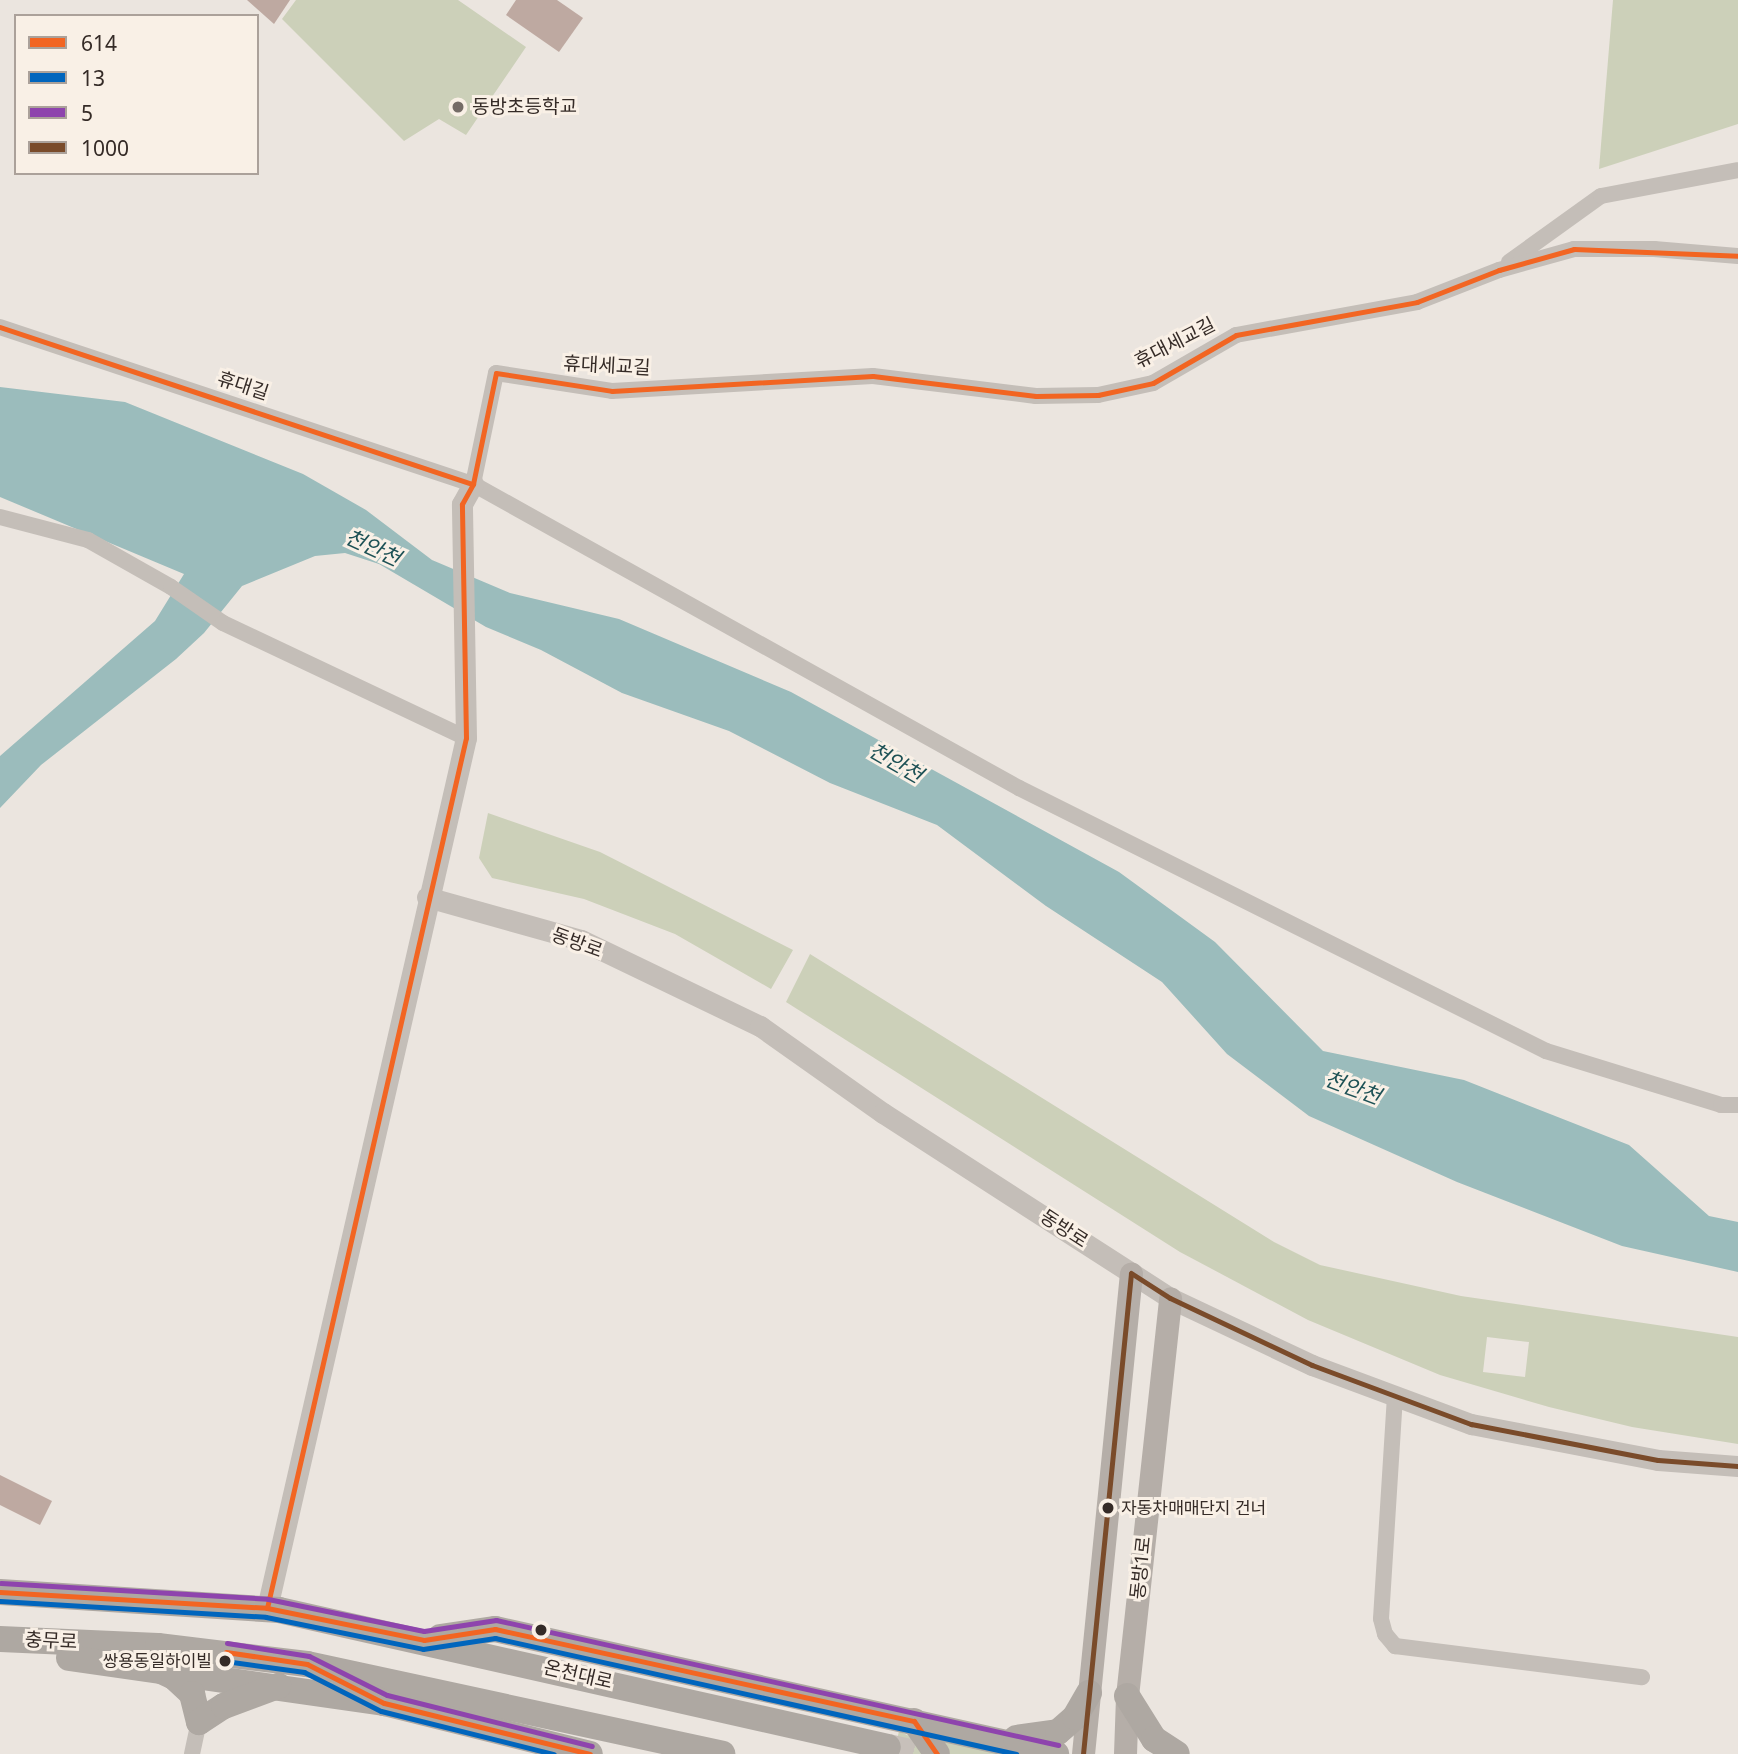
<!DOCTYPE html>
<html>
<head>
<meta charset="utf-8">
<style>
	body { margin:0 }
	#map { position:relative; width:1738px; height:1754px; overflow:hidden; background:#ebe5df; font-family:"Noto Sans","Noto Sans KR",sans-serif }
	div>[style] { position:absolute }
	.green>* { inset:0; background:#ccd0b9 }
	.water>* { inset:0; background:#9bbcbc }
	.building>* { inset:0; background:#bea9a1 }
	.trunk-tunnel>* { height:26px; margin-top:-13px; transform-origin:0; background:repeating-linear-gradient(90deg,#c7c0ba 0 26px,transparent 0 39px) }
	.minor>* { height:16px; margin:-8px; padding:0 8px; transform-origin:8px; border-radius:8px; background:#c4beb8 }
	.tertiary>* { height:21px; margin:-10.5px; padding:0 10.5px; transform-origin:10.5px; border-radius:10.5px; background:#c4beb8 }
	.secondary>* { height:23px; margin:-11.5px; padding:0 11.5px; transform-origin:11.5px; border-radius:11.5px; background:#b5aea8 }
	.trunk>* { height:26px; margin:-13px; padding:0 13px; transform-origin:13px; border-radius:13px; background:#aea8a2 }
	.bus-1>* { height:5px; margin:-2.5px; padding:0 2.5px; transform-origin:2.5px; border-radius:2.5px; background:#f26522 }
	.bus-2>* { height:5px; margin:-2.5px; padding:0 2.5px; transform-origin:2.5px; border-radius:2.5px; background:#0065bd }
	.bus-3>* { height:5px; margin:-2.5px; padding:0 2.5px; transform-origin:2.5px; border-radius:2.5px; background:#8e44ad }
	.bus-4>* { height:5px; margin:-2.5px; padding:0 2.5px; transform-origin:2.5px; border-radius:2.5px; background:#7a4b2a }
	.dots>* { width:19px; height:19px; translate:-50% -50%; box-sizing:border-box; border:4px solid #f9f0e6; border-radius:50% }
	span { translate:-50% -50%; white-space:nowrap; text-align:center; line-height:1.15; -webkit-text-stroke:6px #f9f0e6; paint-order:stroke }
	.bus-label { font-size:17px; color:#352b27 }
	.left { translate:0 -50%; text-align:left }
	.right { translate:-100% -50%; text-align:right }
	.poi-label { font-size:19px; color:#352b27 }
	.street-label { font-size:19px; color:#352b27 }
	.water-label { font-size:21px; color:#1d5155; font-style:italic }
	.legend { position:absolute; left:14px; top:14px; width:245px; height:161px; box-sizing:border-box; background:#f9f0e6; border:2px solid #aba19a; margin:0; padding:9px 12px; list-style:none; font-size:21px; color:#352b27 }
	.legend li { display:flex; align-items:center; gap:14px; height:35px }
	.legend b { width:35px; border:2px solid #aba19a }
</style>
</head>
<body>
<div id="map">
	<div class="green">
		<div style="clip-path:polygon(296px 0,458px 0,526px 47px,466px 135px,439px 119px,404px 141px,282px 19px)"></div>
		<div style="clip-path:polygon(1613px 0,1738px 0,1738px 124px,1599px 169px)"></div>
		<div style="clip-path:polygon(488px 813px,600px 852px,793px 950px,771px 989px,675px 934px,584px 899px,492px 878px,479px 858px)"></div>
		<div style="clip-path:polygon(evenodd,810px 954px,1274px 1242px,1320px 1265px,1461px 1296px,1738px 1337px,1738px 1444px,1632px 1427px,1549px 1407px,1440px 1375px,1308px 1320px,1180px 1252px,786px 1002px,810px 954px,1487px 1337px,1529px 1342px,1525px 1377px,1483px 1372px,1487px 1337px)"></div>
		<div style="clip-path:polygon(899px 1731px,913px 1738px,926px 1754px,894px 1754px)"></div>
		<div style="clip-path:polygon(940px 1735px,1015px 1754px,950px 1754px)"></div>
	</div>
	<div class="water">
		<div style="clip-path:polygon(0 387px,125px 402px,303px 474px,366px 510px,432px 560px,510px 593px,619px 619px,791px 692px,1119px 872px,1215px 942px,1323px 1051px,1464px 1080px,1629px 1145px,1709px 1216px,1738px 1222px,1738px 1272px,1622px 1246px,1457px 1182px,1309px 1116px,1227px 1054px,1162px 982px,1046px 906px,937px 825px,830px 783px,729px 731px,622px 693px,541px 650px,486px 627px,379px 564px,345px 553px,315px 556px,242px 586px,204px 633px,176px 659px,41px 765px,0 808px,0 756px,155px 621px,184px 574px,0 497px)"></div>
	</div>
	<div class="building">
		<div style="clip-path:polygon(247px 0,290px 0,274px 24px)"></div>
		<div style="clip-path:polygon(516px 0,557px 0,583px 18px,559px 52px,506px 15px)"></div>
		<div style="clip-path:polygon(0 1475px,52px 1501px,40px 1525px,0 1505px)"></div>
	</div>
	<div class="trunk-tunnel">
		<div style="left:888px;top:1747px;width:32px;rotate:13deg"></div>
	</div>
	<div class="minor">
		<div style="left:1509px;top:262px;width:113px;rotate:-35.7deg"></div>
		<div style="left:1601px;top:196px;width:139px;rotate:-10.7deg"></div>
		<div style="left:0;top:327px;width:498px;rotate:18.4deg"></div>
		<div style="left:473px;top:484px;width:625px;rotate:29.11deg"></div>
		<div style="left:1019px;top:788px;width:589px;rotate:26.52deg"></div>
		<div style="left:1546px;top:1051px;width:183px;rotate:17.1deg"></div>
		<div style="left:1721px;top:1105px;width:17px"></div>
		<div style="left:473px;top:484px;width:113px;rotate:-78.3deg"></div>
		<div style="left:496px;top:373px;width:117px;rotate:8.8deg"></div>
		<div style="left:612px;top:391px;width:261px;rotate:-3.3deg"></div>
		<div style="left:873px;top:376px;width:164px;rotate:7deg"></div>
		<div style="left:1036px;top:396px;width:62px;rotate:-0.9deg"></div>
		<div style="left:1098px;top:395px;width:56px;rotate:-12.3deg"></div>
		<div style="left:1153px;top:383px;width:96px;rotate:-30deg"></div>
		<div style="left:1236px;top:335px;width:184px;rotate:-10.3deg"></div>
		<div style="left:1417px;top:302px;width:88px;rotate:-21.3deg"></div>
		<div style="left:1499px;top:270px;width:78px;rotate:-15.6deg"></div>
		<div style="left:1574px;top:249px;width:80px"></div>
		<div style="left:1654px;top:249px;width:84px;rotate:4.8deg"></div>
		<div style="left:0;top:517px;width:91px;rotate:14.6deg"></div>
		<div style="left:88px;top:540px;width:95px;rotate:29.5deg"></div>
		<div style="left:171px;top:587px;width:63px;rotate:34.7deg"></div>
		<div style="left:223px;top:623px;width:269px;rotate:25.3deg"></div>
		<div style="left:1395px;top:1396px;width:223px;rotate:93.6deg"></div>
		<div style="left:1381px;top:1619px;width:16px;rotate:75deg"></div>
		<div style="left:1385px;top:1634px;width:16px;rotate:50deg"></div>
		<div style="left:1395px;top:1646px;width:249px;rotate:7.2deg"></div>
		<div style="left:192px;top:1754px;width:33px;rotate:-78deg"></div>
	</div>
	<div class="tertiary">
		<div style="left:427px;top:897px;width:160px;rotate:15.6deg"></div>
		<div style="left:581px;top:940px;width:199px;rotate:25.7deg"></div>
		<div style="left:760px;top:1026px;width:151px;rotate:35.3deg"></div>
		<div style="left:883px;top:1113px;width:341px;rotate:32.8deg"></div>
		<div style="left:1170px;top:1298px;width:157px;rotate:25.3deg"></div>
		<div style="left:1312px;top:1365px;width:170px;rotate:20.4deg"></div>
		<div style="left:1471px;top:1424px;width:190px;rotate:10.9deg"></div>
		<div style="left:1658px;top:1460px;width:80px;rotate:4.3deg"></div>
		<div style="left:267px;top:1608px;width:892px;rotate:-77.12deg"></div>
		<div style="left:466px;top:738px;width:234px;rotate:-91deg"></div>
		<div style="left:462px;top:504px;width:23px;rotate:-61deg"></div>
	</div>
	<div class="secondary">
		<div style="left:1083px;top:1754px;width:483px;rotate:-84.3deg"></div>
		<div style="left:1125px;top:1754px;width:58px;rotate:-88deg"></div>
		<div style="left:1127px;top:1696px;width:400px;rotate:-83.8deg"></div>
	</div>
	<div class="trunk">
		<div style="left:0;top:1592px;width:280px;rotate:3.7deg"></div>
		<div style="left:279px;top:1610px;width:624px;rotate:12.68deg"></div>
		<div style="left:440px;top:1637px;width:56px;rotate:-8.3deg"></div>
		<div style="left:495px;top:1629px;width:575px;rotate:12.56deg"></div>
		<div style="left:0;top:1639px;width:158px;rotate:2.5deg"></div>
		<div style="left:158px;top:1646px;width:150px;rotate:6.9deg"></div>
		<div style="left:307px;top:1664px;width:425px;rotate:12.2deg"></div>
		<div style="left:69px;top:1658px;width:318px;rotate:8.1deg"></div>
		<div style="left:159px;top:1670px;width:17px;rotate:25deg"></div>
		<div style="left:174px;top:1677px;width:25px;rotate:43deg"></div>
		<div style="left:192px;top:1694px;width:29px;rotate:76deg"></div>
		<div style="left:199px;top:1722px;width:30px;rotate:-33deg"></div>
		<div style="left:224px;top:1706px;width:58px;rotate:-20.3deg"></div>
		<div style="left:368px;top:1695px;width:18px;rotate:27deg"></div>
		<div style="left:384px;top:1703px;width:212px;rotate:13.9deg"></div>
		<div style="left:1127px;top:1696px;width:51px;rotate:57.9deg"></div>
		<div style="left:1154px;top:1739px;width:27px;rotate:33deg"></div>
		<div style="left:914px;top:1721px;width:40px;rotate:55.1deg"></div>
		<div style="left:1016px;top:1738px;width:42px;rotate:-8.1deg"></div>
		<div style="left:1058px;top:1732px;width:23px;rotate:-41deg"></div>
		<div style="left:1075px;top:1717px;width:28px;rotate:-60deg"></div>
	</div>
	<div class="bus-1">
		<div style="left:0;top:327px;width:498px;rotate:18.4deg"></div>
		<div style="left:0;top:1592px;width:267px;rotate:3.4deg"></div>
		<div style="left:267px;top:1608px;width:160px;rotate:11.5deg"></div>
		<div style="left:424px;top:1640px;width:72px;rotate:-8.8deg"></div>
		<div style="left:495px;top:1629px;width:429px;rotate:12.4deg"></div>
		<div style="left:914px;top:1721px;width:40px;rotate:55.1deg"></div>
		<div style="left:267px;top:1608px;width:892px;rotate:-77.12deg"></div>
		<div style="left:466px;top:738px;width:234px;rotate:-91deg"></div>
		<div style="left:462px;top:504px;width:23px;rotate:-61deg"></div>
		<div style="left:473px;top:484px;width:113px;rotate:-78.3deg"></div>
		<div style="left:496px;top:373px;width:117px;rotate:8.8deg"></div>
		<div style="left:612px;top:391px;width:261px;rotate:-3.3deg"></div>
		<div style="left:873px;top:376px;width:164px;rotate:7deg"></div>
		<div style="left:1036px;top:396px;width:62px;rotate:-0.9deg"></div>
		<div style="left:1098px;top:395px;width:56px;rotate:-12.3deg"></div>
		<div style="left:1153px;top:383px;width:96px;rotate:-30deg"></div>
		<div style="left:1236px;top:335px;width:184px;rotate:-10.3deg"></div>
		<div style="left:1417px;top:302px;width:88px;rotate:-21.3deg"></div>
		<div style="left:1499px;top:270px;width:78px;rotate:-15.6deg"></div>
		<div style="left:1574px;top:249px;width:164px;rotate:2.4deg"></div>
		<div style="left:226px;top:1652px;width:82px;rotate:8.4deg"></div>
		<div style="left:307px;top:1664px;width:86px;rotate:26.9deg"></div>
		<div style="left:384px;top:1703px;width:212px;rotate:13.9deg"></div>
	</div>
	<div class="bus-2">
		<div style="left:0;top:1601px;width:266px;rotate:3.4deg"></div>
		<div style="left:266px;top:1617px;width:160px;rotate:11.5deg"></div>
		<div style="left:423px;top:1649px;width:73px;rotate:-8.7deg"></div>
		<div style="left:495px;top:1638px;width:534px;rotate:12.55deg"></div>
		<div style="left:225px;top:1661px;width:80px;rotate:7.9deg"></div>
		<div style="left:304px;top:1672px;width:86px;rotate:26.9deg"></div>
		<div style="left:381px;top:1711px;width:178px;rotate:14deg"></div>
	</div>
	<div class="bus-3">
		<div style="left:1px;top:1583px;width:267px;rotate:3.4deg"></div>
		<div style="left:268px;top:1599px;width:159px;rotate:11.6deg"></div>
		<div style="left:424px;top:1631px;width:73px;rotate:-8.7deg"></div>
		<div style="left:496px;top:1620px;width:576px;rotate:12.54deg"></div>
		<div style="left:227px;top:1643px;width:83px;rotate:9deg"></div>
		<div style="left:309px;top:1656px;width:87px;rotate:26.6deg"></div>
		<div style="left:387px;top:1695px;width:211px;rotate:14deg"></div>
	</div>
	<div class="bus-4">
		<div style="left:1083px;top:1754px;width:483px;rotate:-84.3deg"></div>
		<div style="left:1131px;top:1273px;width:46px;rotate:32.7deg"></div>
		<div style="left:1170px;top:1298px;width:157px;rotate:25.3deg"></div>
		<div style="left:1312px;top:1365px;width:170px;rotate:20.4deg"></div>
		<div style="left:1471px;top:1424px;width:190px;rotate:10.9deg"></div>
		<div style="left:1658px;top:1460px;width:80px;rotate:4.3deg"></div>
	</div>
	<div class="dots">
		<div style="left:458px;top:107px;background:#756c67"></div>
		<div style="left:1108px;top:1508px;background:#352b27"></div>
		<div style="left:541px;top:1630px;background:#352b27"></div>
		<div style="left:225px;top:1661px;background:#352b27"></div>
	</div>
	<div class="bus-label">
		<span class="left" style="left:1121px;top:1508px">자동차매매단지 건너</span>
		<span class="right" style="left:212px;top:1661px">쌍용동일하이빌</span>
	</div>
	<div class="poi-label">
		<span class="left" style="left:472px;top:107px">동방초등학교</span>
	</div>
	<div class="street-label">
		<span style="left:1175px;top:343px;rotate:-27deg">휴대세교길</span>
		<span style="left:607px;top:366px;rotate:3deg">휴대세교길</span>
		<span style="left:243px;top:386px;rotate:18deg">휴대길</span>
		<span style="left:577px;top:943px;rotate:20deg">동방로</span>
		<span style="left:1064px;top:1229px;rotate:33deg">동방로</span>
		<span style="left:1141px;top:1568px;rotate:-84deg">동방1로</span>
		<span style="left:51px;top:1641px;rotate:3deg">충무로</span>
		<span style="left:578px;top:1675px;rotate:13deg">온천대로</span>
	</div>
	<div class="water-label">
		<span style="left:373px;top:547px;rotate:25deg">천안천</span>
		<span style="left:896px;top:762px;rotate:30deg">천안천</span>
		<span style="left:1353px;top:1087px;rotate:20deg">천안천</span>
	</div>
	<ul class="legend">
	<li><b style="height:9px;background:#f26522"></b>614</li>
	<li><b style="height:9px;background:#0065bd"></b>13</li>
	<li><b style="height:9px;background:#8e44ad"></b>5</li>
	<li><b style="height:9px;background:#7a4b2a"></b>1000</li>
	</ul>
</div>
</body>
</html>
